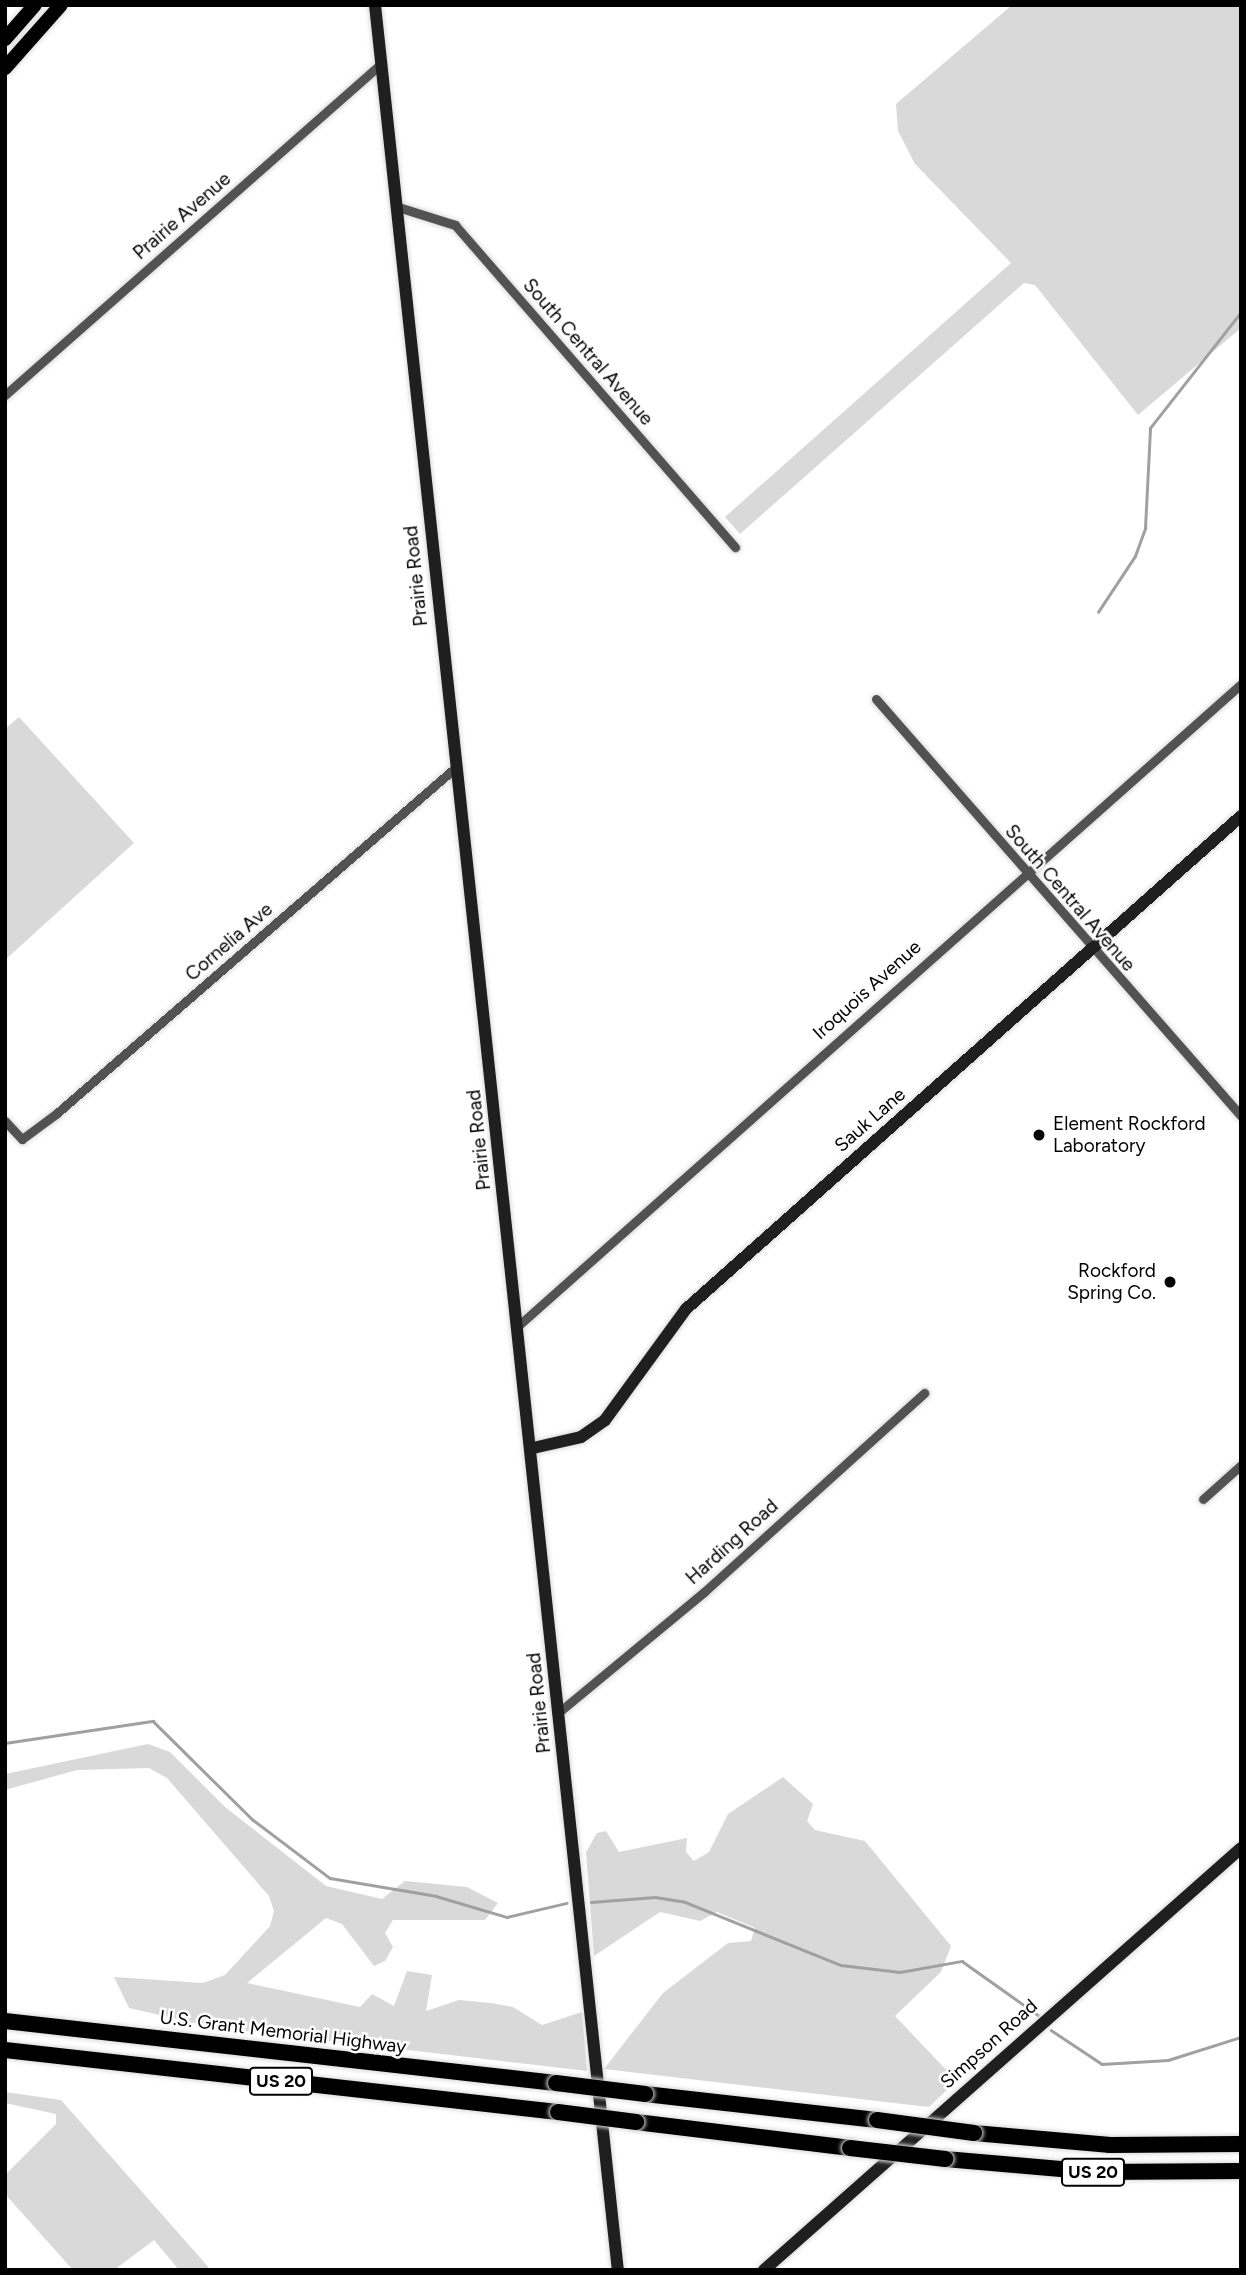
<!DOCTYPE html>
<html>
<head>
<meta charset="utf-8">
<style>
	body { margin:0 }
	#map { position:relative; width:1246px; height:2275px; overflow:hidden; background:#fff; font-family:Figtree,sans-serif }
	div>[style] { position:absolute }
	.green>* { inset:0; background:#d9d9d9 }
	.stream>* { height:2.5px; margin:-1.25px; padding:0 1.25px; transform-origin:1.25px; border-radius:1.25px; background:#a0a0a0 }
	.roads { filter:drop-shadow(0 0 2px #dbdbdb) drop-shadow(0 0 2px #dbdbdb) }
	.street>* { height:9px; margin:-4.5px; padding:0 4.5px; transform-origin:4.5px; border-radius:4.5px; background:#525252 }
	.secondary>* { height:12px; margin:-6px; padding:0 6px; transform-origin:6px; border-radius:6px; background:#1f1f1f }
	.primary>* { height:14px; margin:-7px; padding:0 7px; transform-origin:7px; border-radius:7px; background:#000 }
	.highway>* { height:16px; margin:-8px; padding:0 8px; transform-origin:8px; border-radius:8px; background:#000 }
	.bridges { filter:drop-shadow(0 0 2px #dbdbdb) drop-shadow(0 0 2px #dbdbdb) }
	.highway-bridge>* { height:16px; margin:-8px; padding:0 8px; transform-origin:8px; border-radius:8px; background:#000 }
	.dots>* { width:19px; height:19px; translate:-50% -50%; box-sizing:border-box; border:4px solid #fff; border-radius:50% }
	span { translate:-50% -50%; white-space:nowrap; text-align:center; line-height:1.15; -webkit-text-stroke:5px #fff; paint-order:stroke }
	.shield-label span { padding:2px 5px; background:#fff; border:2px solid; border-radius:5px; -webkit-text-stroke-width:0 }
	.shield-label { font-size:18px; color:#000; font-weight:700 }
	.street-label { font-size:19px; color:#000 }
	.poi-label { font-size:19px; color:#000 }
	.left { translate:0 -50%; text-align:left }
	.right { translate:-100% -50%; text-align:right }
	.frame { position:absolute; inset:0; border:7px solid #000; pointer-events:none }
</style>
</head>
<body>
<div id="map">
	<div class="green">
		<div style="clip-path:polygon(1012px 5px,1241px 5px,1241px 328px,1138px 415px,1035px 285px,1024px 283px,740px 534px,725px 517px,1011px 263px,915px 164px,898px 131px,896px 104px)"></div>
		<div style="clip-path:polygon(19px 717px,134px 843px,5px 960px,5px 729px)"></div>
		<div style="clip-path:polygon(148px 1744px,170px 1752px,225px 1807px,326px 1886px,382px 1899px,405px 1881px,467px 1887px,498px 1903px,485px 1920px,393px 1920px,385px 1933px,393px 1947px,385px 1961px,374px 1966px,342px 1924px,326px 1918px,247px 1983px,360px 2007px,372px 1994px,394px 2006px,407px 1971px,432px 1975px,426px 2011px,459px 2000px,491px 2003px,513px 2007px,542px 2025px,582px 2012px,587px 2071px,212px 2027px,129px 2008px,114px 1977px,203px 1983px,225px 1975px,270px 1926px,274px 1911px,269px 1896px,167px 1778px,149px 1768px,77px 1770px,5px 1790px,5px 1774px)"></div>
		<div style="clip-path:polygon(783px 1777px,813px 1804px,807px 1821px,815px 1830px,865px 1841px,951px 1946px,941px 1972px,895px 2016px,952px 2076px,952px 2085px,929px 2107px,604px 2069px,663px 1993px,728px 1943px,751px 1941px,755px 1928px,717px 1912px,700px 1921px,660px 1912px,594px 1956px,586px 1852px,597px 1833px,606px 1831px,619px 1852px,687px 1838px,686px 1852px,694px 1861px,709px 1852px,728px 1814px)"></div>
		<div style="clip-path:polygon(5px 2092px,61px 2100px,211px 2270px,179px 2270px,154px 2240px,114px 2270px,73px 2270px,5px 2194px,5px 2175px,56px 2124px,56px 2114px,5px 2103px)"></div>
	</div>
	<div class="stream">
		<div style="left:1098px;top:612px;width:67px;rotate:-56.5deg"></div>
		<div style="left:1135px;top:556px;width:30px;rotate:-70deg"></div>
		<div style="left:1145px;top:528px;width:100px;rotate:-87.1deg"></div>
		<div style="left:1150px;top:428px;width:147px;rotate:-51.9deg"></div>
		<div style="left:5px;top:1743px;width:150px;rotate:-8.5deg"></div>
		<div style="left:153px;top:1721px;width:139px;rotate:44.7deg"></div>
		<div style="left:252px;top:1819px;width:98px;rotate:37.1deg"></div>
		<div style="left:330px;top:1878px;width:108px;rotate:9.6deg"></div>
		<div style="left:436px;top:1896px;width:74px;rotate:16.5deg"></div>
		<div style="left:507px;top:1917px;width:61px;rotate:-13.3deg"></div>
		<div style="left:591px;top:1902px;width:64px;rotate:-4.5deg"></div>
		<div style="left:655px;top:1897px;width:30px;rotate:9deg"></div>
		<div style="left:685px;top:1902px;width:168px;rotate:22deg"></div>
		<div style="left:841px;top:1965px;width:59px;rotate:6.8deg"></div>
		<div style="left:900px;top:1972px;width:63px;rotate:-10.1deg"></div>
		<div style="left:962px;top:1961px;width:93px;rotate:35.4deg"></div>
		<div style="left:1051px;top:2030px;width:61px;rotate:33.7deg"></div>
		<div style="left:1102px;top:2064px;width:66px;rotate:-3.5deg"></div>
		<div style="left:1168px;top:2060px;width:77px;rotate:-17.5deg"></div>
	</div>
	<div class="roads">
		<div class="street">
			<div style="left:398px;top:207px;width:60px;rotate:17.5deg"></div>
			<div style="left:455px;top:225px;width:427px;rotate:49deg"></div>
			<div style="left:5px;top:395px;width:502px;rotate:-41.37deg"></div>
			<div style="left:876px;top:699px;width:554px;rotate:48.8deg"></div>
			<div style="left:5px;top:1121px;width:25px;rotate:47deg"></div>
			<div style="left:22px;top:1139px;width:44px;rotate:-36.6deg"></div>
			<div style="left:57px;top:1113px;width:528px;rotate:-40.93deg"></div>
			<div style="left:519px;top:1325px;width:965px;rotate:-41.6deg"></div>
			<div style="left:1203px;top:1499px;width:51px;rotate:-41.8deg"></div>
			<div style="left:559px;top:1712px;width:188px;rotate:-39.6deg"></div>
			<div style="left:704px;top:1592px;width:297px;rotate:-42.1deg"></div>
		</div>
		<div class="secondary">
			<div style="left:375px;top:5px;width:2278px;rotate:83.88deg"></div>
			<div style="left:533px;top:1448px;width:49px;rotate:-12.9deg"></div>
			<div style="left:581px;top:1437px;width:29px;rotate:-35deg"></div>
			<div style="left:605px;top:1420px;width:137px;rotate:-53.9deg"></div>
			<div style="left:686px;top:1309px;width:742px;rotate:-41.61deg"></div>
			<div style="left:764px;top:2270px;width:637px;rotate:-41.5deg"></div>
		</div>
		<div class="primary">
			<div style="left:5px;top:39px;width:45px;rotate:-48.6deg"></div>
			<div style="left:5px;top:68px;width:84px;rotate:-48.4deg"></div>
		</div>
		<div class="highway">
			<div style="left:5px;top:2021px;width:554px;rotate:6.42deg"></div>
			<div style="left:5px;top:2050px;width:556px;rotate:6.4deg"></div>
			<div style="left:645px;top:2094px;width:233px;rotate:6.4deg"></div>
			<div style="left:636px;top:2122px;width:216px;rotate:6.9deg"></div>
			<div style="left:974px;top:2133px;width:137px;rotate:5deg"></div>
			<div style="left:1110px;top:2145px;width:131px;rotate:-0.4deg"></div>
			<div style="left:945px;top:2159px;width:154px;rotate:4.9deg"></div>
			<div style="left:1098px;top:2172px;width:143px;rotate:-0.4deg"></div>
		</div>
	</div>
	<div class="bridges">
		<div class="highway-bridge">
			<div style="left:556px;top:2083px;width:90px;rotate:7deg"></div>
			<div style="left:558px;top:2112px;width:79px;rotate:7.3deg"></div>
			<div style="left:877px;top:2120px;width:98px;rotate:7.6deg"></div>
			<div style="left:850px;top:2148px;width:96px;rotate:6.6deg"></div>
		</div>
	</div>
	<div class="dots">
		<div style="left:1039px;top:1135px;background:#000"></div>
		<div style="left:1170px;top:1282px;background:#000"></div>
	</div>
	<div class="shield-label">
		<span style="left:281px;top:2081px">US 20</span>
		<span style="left:1093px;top:2172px">US 20</span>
	</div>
	<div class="street-label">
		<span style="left:182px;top:216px;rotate:-41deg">Prairie Avenue</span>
		<span style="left:588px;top:352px;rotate:49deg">South Central Avenue</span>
		<span style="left:416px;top:576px;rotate:-96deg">Prairie Road</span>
		<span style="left:1070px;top:898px;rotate:49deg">South Central Avenue</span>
		<span style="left:229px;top:942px;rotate:-41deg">Cornelia Ave</span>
		<span style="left:867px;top:990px;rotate:-42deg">Iroquois Avenue</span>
		<span style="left:870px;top:1120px;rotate:-41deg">Sauk Lane</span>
		<span style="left:479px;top:1140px;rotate:-96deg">Prairie Road</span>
		<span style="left:732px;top:1542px;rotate:-42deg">Harding Road</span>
		<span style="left:539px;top:1703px;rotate:-96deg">Prairie Road</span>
		<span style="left:283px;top:2032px;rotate:7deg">U.S. Grant Memorial Highway</span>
		<span style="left:989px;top:2044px;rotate:-42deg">Simpson Road</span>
	</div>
	<div class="poi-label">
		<span class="left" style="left:1053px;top:1135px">Element Rockford<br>Laboratory</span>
		<span class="right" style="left:1156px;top:1282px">Rockford<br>Spring Co.</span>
	</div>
	<div class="frame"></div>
</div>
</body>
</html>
